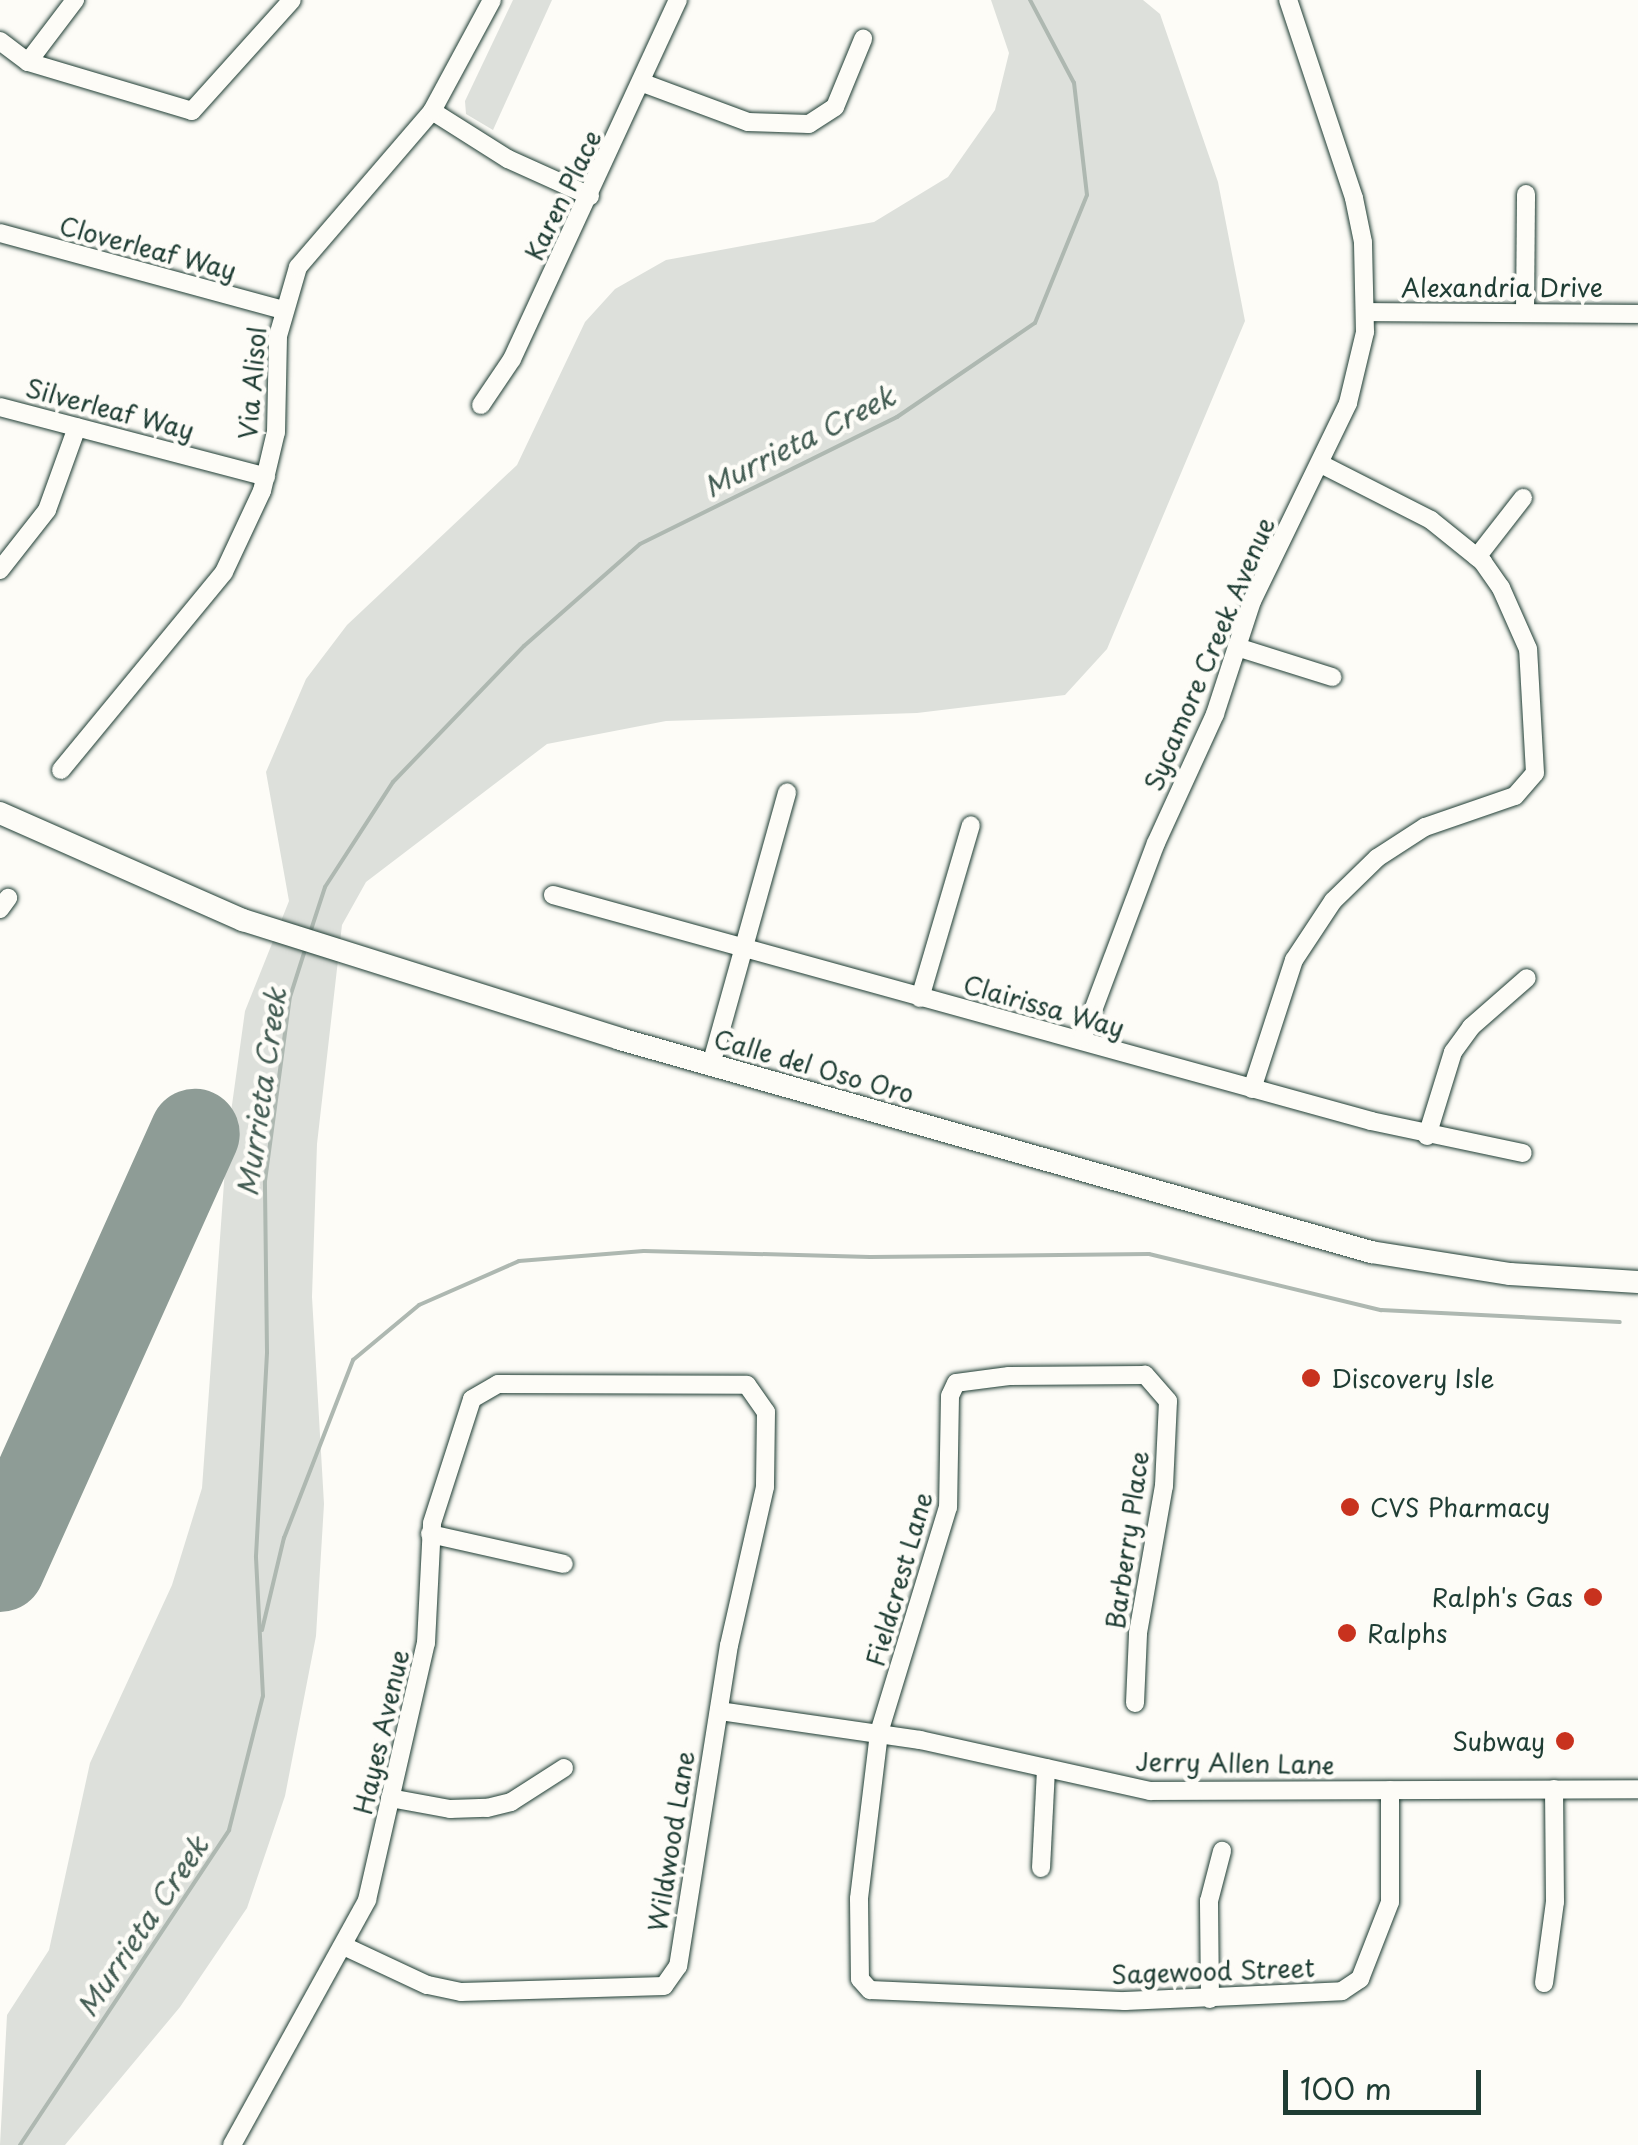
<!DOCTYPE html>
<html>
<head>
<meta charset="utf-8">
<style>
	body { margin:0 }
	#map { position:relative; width:1638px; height:2145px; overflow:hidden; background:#fdfcf7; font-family:"Playpen Sans",sans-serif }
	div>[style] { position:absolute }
	.green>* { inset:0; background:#dde0db }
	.stream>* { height:4px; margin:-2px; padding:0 2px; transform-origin:2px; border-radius:2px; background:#aeb8b1 }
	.runway>* { height:90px; margin:-45px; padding:0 45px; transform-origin:45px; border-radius:45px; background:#8e9c96 }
	.roads { filter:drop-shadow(0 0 2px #1f3d34) drop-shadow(0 0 2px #1f3d34) }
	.minor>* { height:18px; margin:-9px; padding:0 9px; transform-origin:9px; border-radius:9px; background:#fdfcf7 }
	.major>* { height:22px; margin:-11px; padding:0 11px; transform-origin:11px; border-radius:11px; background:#fdfcf7 }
	.dots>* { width:28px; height:28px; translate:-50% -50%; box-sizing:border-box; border:5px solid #fdfcf7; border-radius:50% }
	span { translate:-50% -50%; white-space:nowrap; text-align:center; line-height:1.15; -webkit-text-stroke:9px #fdfcf7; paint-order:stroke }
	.street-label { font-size:25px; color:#1f3d34 }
	.poi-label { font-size:25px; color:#1f3d34 }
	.left { translate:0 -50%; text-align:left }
	.right { translate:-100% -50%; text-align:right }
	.water-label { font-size:28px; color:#435c53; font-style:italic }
	.scale { position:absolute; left:1283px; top:2070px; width:198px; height:45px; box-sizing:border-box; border:5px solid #1f3d34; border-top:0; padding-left:12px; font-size:30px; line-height:35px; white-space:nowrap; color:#1f3d34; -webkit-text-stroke:8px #fdfcf7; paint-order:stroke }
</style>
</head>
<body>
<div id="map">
	<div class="green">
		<div style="clip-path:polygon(513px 0,552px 0,493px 130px,466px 114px,465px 101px)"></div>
		<div style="clip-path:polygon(991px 0,1143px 0,1160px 14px,1218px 182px,1245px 321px,1107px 649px,1065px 695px,917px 713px,666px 721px,547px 744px,366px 882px,342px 925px,317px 1144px,312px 1297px,324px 1504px,316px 1636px,285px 1796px,247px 1908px,180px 2007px,65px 2145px,0 2145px,7px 2015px,49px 1950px,90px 1763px,172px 1585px,202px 1488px,227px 1141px,245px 1011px,289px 901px,266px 772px,306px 679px,347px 625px,517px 465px,585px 322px,615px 289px,666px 260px,874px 222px,948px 177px,995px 110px,1009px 53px)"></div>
	</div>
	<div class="stream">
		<div style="left:310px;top:933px;width:48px;rotate:-71.9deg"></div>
		<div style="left:325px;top:887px;width:125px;rotate:-57.1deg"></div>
		<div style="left:393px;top:782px;width:189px;rotate:-46.1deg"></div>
		<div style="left:524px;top:646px;width:154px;rotate:-41.3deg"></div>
		<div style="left:640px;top:544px;width:287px;rotate:-26.3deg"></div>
		<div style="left:897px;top:417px;width:167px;rotate:-34.3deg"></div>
		<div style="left:1035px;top:323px;width:138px;rotate:-67.9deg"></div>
		<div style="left:1087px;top:195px;width:113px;rotate:-96.6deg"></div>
		<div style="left:1074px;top:83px;width:94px;rotate:-117.9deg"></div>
		<div style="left:262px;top:1630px;width:95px;rotate:-76.6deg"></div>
		<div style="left:284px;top:1538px;width:191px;rotate:-68.8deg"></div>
		<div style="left:353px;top:1360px;width:86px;rotate:-39.8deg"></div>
		<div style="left:419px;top:1305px;width:109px;rotate:-23.7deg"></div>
		<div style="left:519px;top:1261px;width:125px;rotate:-4.6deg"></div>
		<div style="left:644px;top:1251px;width:226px;rotate:1.5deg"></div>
		<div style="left:870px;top:1257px;width:279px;rotate:-0.6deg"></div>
		<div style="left:1149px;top:1254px;width:239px;rotate:13.6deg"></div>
		<div style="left:1381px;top:1310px;width:239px;rotate:2.9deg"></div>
		<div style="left:20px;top:2145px;width:378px;rotate:-56.4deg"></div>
		<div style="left:229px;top:1830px;width:138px;rotate:-75.8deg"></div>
		<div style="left:263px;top:1696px;width:140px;rotate:-92.9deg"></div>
		<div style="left:256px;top:1556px;width:204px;rotate:-86.9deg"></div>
		<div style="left:267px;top:1352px;width:171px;rotate:-90.7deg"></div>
		<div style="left:265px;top:1181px;width:186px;rotate:-82.3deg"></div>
		<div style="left:290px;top:997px;width:52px;rotate:-72.3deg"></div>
	</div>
	<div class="runway">
		<div style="left:0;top:1567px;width:475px;rotate:-65.8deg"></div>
	</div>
	<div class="roads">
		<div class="minor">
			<div style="left:0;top:41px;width:35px;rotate:37deg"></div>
			<div style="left:28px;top:62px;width:171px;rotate:16.6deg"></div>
			<div style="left:192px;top:111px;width:149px;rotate:-48deg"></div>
			<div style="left:28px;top:62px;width:78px;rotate:-52.8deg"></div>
			<div style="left:643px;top:83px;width:112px;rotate:20.4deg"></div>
			<div style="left:748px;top:122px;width:61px;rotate:1.9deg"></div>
			<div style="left:809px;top:124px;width:31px;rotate:-33deg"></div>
			<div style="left:835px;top:107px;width:74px;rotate:-67.6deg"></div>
			<div style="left:432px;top:111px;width:90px;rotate:32.3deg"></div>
			<div style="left:508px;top:159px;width:90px;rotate:24.3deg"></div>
			<div style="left:0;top:233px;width:294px;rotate:15.2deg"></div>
			<div style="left:1365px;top:312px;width:273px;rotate:0.4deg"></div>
			<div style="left:1525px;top:313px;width:119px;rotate:-89.5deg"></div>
			<div style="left:481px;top:405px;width:55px;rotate:-56deg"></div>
			<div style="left:512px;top:359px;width:396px;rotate:-65.2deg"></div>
			<div style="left:0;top:407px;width:275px;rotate:14.7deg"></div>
			<div style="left:1477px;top:557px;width:75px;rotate:-52.1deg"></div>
			<div style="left:0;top:570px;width:76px;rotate:-51.9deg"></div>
			<div style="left:47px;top:510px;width:88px;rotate:-70.1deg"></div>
			<div style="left:1237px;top:647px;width:100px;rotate:17.5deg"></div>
			<div style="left:61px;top:770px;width:256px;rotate:-50.5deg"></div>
			<div style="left:224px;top:572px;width:89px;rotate:-64.9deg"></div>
			<div style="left:262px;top:491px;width:61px;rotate:-76.7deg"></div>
			<div style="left:276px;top:432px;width:96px;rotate:-88.8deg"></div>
			<div style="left:278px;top:336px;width:72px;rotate:-73.8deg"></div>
			<div style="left:298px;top:267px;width:206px;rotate:-49.3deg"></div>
			<div style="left:432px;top:111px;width:126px;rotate:-61.6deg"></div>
			<div style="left:553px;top:895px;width:849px;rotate:15.44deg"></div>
			<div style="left:1371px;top:1121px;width:155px;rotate:11.9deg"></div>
			<div style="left:0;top:909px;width:14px;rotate:-54deg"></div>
			<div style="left:920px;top:998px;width:180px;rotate:-73.6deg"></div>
			<div style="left:1083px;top:1037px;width:207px;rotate:-69.4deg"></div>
			<div style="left:1156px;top:843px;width:142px;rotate:-65.4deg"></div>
			<div style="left:1215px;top:714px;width:119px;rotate:-71.9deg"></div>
			<div style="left:1252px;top:601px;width:220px;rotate:-64.1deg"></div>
			<div style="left:1348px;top:403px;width:73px;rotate:-76.5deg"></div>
			<div style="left:1365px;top:332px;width:90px;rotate:-91.3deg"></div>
			<div style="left:1363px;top:242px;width:45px;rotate:-101.6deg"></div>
			<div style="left:1354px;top:198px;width:209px;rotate:-108.4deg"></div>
			<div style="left:711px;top:1065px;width:283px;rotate:-74.4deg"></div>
			<div style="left:1252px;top:1089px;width:136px;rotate:-72deg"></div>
			<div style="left:1294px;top:960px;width:71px;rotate:-56.5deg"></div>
			<div style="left:1333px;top:901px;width:62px;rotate:-44.3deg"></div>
			<div style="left:1377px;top:858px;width:57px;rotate:-32.9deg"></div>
			<div style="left:1425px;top:827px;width:95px;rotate:-19deg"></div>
			<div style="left:1515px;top:796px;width:30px;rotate:-49deg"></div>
			<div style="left:1535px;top:773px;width:124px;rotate:-93.2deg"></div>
			<div style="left:1528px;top:649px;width:67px;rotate:-113.9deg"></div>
			<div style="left:1501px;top:588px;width:32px;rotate:-125deg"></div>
			<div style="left:1483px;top:562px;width:67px;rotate:-141.1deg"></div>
			<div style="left:1431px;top:520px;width:123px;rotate:-153deg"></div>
			<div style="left:1427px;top:1136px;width:88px;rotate:-72.8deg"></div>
			<div style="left:1453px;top:1052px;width:31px;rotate:-54deg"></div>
			<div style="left:1471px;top:1027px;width:74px;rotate:-41.2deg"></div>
			<div style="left:430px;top:1534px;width:137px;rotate:12.6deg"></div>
			<div style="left:1135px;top:1703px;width:70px;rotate:-87.5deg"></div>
			<div style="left:1138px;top:1633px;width:149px;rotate:-80deg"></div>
			<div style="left:1164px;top:1486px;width:85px;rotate:-87.3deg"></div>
			<div style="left:1168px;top:1401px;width:35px;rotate:-131deg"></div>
			<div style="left:1145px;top:1375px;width:136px;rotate:179.6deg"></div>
			<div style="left:1009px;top:1376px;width:53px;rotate:172.5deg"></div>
			<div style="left:956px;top:1383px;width:14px;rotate:115deg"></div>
			<div style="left:950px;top:1396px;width:111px;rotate:91deg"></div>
			<div style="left:948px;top:1507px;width:236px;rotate:107deg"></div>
			<div style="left:879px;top:1733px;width:167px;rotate:96.9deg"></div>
			<div style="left:859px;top:1899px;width:80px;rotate:89.3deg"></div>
			<div style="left:860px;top:1979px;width:15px;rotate:48deg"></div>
			<div style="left:870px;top:1990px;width:255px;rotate:2.5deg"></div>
			<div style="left:1125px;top:2001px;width:217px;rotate:-2.6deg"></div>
			<div style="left:1342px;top:1991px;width:22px;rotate:-34deg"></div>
			<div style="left:1360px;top:1979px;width:83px;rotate:-68.7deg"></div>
			<div style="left:1390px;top:1902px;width:112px;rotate:-90deg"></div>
			<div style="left:719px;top:1711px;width:203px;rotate:8.2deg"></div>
			<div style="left:920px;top:1740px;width:236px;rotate:12.5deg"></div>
			<div style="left:1150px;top:1791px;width:488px;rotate:-0.2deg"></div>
			<div style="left:390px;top:1798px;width:61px;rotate:10.4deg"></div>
			<div style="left:450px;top:1809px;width:37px;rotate:-2deg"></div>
			<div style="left:487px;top:1808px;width:25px;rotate:-14deg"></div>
			<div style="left:511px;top:1802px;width:63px;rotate:-32.7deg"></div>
			<div style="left:1041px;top:1868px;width:100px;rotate:-87.1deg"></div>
			<div style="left:1544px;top:1983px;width:82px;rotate:-82.3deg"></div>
			<div style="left:1555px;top:1902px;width:113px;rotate:-90.5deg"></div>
			<div style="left:1210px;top:1999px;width:98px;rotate:-90.6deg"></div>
			<div style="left:1209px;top:1901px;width:52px;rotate:-75.4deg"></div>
			<div style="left:232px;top:2145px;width:280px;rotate:-61.1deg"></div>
			<div style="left:367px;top:1900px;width:264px;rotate:-77.1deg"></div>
			<div style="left:426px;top:1643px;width:120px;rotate:-87.1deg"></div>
			<div style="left:432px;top:1523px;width:130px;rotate:-72.1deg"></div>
			<div style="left:472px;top:1399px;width:30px;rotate:-30deg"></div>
			<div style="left:498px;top:1384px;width:249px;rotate:0.2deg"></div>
			<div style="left:747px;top:1385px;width:33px;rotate:55deg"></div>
			<div style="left:766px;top:1412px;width:75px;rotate:90.8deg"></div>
			<div style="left:765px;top:1487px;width:162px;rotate:102.8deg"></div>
			<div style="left:729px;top:1645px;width:325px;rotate:99deg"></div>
			<div style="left:678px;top:1966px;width:24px;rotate:125deg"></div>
			<div style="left:664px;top:1986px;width:203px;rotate:178.3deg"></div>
			<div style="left:461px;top:1992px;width:35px;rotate:-168deg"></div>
			<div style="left:427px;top:1985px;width:89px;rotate:-154.9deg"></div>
		</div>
		<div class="major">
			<div style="left:0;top:813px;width:266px;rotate:23.8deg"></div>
			<div style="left:243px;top:920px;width:395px;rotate:17.5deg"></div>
			<div style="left:620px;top:1039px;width:781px;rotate:15.83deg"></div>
			<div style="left:1371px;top:1252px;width:141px;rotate:9deg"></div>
			<div style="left:1510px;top:1274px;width:128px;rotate:3.6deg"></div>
		</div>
	</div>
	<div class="dots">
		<div style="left:1311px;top:1378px;background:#c8321e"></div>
		<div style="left:1350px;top:1507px;background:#c8321e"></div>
		<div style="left:1593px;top:1597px;background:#c8321e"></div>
		<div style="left:1347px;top:1633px;background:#c8321e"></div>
		<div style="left:1565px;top:1741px;background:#c8321e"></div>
	</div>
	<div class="street-label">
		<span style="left:563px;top:195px;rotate:-64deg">Karen Place</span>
		<span style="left:148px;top:248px;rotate:15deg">Cloverleaf Way</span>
		<span style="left:1502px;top:287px">Alexandria Drive</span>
		<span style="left:252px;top:383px;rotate:-85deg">Via Alisol</span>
		<span style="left:110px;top:409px;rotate:15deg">Silverleaf Way</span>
		<span style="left:1209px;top:654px;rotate:-67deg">Sycamore Creek Avenue</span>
		<span style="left:1044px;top:1006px;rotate:16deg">Clairissa Way</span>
		<span style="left:814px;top:1066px;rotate:16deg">Calle del Oso Oro</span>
		<span style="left:1127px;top:1540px;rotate:-82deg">Barberry Place</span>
		<span style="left:899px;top:1579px;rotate:-74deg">Fieldcrest Lane</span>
		<span style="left:381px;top:1732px;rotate:-77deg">Hayes Avenue</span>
		<span style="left:1235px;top:1763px;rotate:1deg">Jerry Allen Lane</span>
		<span style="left:671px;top:1841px;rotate:-81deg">Wildwood Lane</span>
		<span style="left:1213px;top:1971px;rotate:-2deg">Sagewood Street</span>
	</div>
	<div class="poi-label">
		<span class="left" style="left:1331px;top:1378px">Discovery Isle</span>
		<span class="left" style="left:1370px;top:1507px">CVS Pharmacy</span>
		<span class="right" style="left:1573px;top:1597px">Ralph's Gas</span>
		<span class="left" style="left:1367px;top:1633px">Ralphs</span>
		<span class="right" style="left:1545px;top:1741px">Subway</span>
	</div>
	<div class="water-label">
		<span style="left:799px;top:441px;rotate:-27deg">Murrieta Creek</span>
		<span style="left:261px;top:1092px;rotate:-82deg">Murrieta Creek</span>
		<span style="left:142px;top:1926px;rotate:-56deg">Murrieta Creek</span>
	</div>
	<div class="scale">100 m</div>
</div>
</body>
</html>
